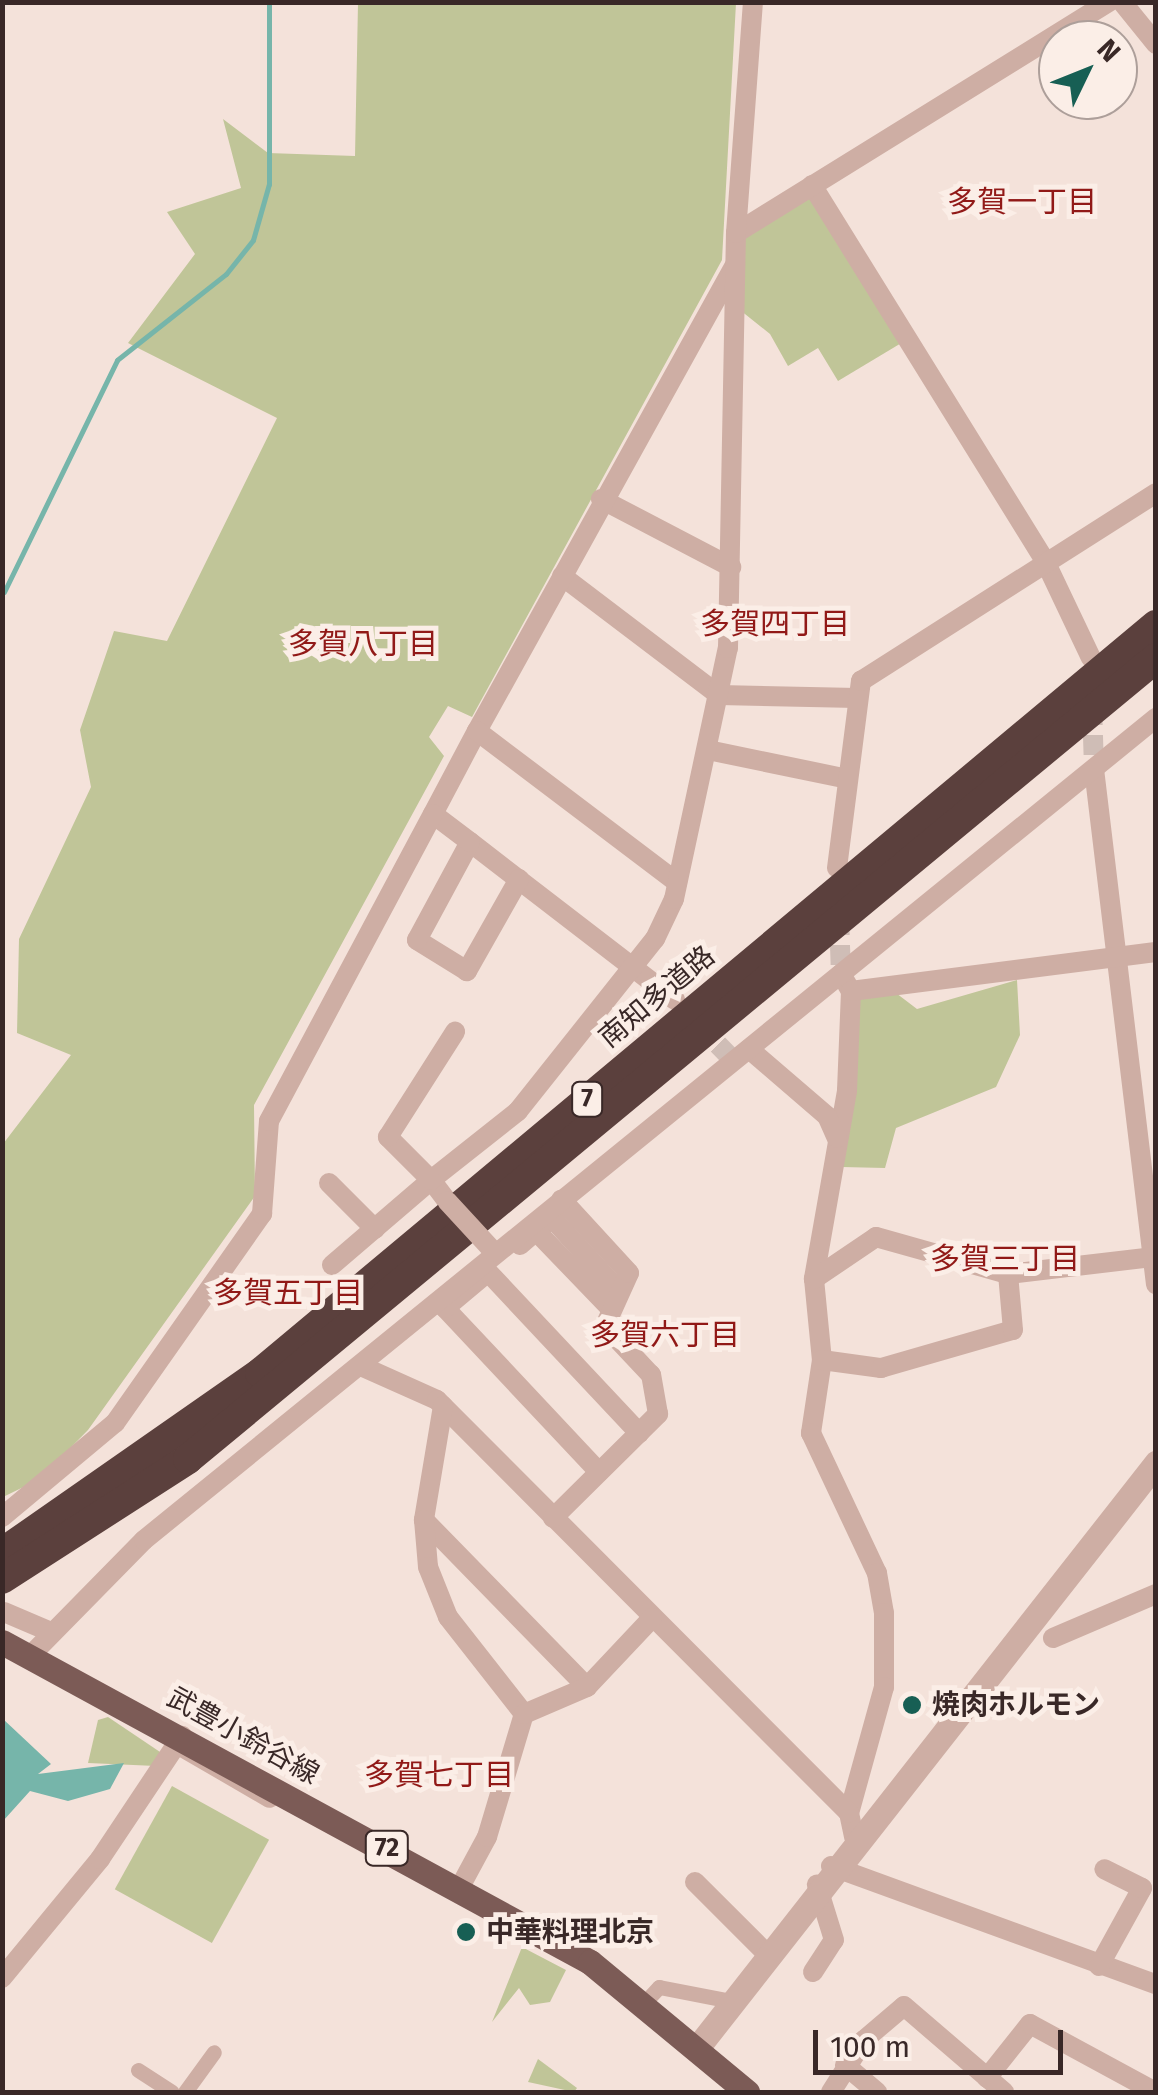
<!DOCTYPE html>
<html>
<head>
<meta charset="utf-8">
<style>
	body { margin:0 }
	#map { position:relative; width:1158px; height:2095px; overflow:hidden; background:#f4e2da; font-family:"Fira Sans","Noto Sans JP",sans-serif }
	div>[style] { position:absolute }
	.green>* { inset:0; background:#c0c598; transform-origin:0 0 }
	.water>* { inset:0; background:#76b5aa }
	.stream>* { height:5px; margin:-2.5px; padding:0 2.5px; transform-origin:2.5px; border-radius:2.5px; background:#76b5aa }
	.minor-tunnel>* { height:20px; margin-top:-10px; transform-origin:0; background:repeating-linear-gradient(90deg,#cfbdb6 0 20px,transparent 0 30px) }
	.pedestrian>* { height:15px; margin:-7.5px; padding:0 7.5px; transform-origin:7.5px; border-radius:7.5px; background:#ceaea4 }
	.minor>* { height:20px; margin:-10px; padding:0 10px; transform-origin:10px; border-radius:10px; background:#ceaea4 }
	.tertiary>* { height:25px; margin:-12.5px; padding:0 12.5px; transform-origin:12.5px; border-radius:12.5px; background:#ceaea4 }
	.primary>* { height:25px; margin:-12.5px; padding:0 12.5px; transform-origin:12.5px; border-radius:12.5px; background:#7c5b56 }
	.motorway>* { height:30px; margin:-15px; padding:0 15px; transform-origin:15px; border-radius:15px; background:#5b403d }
	.minor-bridge>* { height:20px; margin:-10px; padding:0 10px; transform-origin:10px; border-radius:10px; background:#ceaea4 }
	.dots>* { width:28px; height:28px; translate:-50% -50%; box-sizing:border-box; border:5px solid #fbeee7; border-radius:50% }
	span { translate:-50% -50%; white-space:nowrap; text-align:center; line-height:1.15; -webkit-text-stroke:10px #fbeee7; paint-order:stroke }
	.shield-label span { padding:2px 8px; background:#fbeee7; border:2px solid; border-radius:8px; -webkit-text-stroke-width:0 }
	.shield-label { font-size:25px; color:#392827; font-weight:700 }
	.street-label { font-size:28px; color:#392827 }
	.poi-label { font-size:28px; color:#392827; font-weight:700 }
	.left { translate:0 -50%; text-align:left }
	.neighbourhood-label { font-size:30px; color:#911917 }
	.frame { position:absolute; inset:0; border:5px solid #392827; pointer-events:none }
	.north { position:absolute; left:1038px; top:20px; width:100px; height:100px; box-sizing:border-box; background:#fbeee7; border:2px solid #ad9f9a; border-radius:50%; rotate:47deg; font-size:28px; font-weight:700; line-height:40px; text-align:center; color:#392827 }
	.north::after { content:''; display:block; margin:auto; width:35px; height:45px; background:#175f54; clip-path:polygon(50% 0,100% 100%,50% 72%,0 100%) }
	.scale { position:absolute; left:813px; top:2030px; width:250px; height:45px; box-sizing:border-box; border:5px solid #392827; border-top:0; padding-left:12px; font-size:30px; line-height:35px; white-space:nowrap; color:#392827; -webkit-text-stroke:8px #fbeee7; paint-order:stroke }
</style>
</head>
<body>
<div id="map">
	<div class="green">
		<div style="clip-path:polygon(358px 3px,736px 3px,722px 260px,472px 717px,448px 706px,429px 737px,444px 756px,254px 1105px,255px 1196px,88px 1430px,40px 1479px,3px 1497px,3px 1144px,71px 1055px,17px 1033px,19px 939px,91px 787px,80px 730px,114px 631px,167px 641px,277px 418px,128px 343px,195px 254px,167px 212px,241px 188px,223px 119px,268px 153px,355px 156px)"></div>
		<div style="clip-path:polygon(812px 185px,908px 339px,838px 381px,818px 348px,788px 366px,770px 334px,735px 306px,736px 233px)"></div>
		<div style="clip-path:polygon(1017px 980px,1020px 1035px,996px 1087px,896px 1128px,885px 1168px,842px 1167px,859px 999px,892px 990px,917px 1009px)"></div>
		<div style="clip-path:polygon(108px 1717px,163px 1754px,156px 1766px,88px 1763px,98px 1720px)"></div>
		<div style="left:172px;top:1786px;width:111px;height:118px;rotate:29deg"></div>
		<div style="clip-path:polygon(522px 1947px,566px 1970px,550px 2002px,530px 2005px,519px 1988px,492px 2022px)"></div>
		<div style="clip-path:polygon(538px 2059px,577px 2088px,574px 2092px,528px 2082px)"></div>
	</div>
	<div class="water">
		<div style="clip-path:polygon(3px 1719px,51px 1764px,38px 1774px,124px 1763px,110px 1789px,68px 1801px,30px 1791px,3px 1821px)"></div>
	</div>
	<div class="stream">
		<div style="left:4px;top:592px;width:258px;rotate:-64deg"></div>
		<div style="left:117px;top:360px;width:139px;rotate:-38.3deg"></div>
		<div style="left:226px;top:274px;width:43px;rotate:-51.5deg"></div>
		<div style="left:253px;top:240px;width:58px;rotate:-74.1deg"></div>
		<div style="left:269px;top:184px;width:182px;rotate:-90deg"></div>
	</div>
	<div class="minor-tunnel">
		<div style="left:1092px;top:705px;width:64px;rotate:88.2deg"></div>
		<div style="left:839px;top:915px;width:59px;rotate:88.1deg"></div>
		<div style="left:697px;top:1023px;width:52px;rotate:45.8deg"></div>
	</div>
	<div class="pedestrian">
		<div style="left:644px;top:2003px;width:22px;rotate:-47deg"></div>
		<div style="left:659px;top:1987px;width:78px;rotate:11deg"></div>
		<div style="left:138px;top:2070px;width:40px;rotate:32.9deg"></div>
		<div style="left:185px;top:2092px;width:49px;rotate:-54.1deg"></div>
	</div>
	<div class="minor">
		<div style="left:1122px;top:2px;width:54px;rotate:51deg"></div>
		<div style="left:812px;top:185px;width:442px;rotate:58.2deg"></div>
		<div style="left:1045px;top:561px;width:107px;rotate:64.6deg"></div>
		<div style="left:736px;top:233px;width:439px;rotate:-31.8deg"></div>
		<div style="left:601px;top:499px;width:147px;rotate:27.6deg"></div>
		<div style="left:562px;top:576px;width:197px;rotate:37.2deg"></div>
		<div style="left:719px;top:695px;width:138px;rotate:1.2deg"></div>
		<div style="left:477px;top:731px;width:533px;rotate:-61.03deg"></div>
		<div style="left:708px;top:750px;width:138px;rotate:11.7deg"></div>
		<div style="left:1094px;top:769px;width:519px;rotate:83.14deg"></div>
		<div style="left:470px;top:842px;width:259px;rotate:37.6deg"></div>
		<div style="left:837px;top:868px;width:189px;rotate:-82.7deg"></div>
		<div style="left:861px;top:681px;width:350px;rotate:-32.5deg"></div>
		<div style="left:519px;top:879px;width:106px;rotate:119.5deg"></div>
		<div style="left:467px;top:971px;width:59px;rotate:-148.2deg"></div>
		<div style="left:417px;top:940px;width:111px;rotate:-61.6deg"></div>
		<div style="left:470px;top:842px;width:46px;rotate:-142.9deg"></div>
		<div style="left:433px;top:814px;width:94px;rotate:-62.1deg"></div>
		<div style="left:477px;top:731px;width:251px;rotate:37.1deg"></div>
		<div style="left:841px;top:974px;width:20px;rotate:60deg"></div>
		<div style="left:851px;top:991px;width:100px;rotate:92.3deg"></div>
		<div style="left:847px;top:1091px;width:191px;rotate:100deg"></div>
		<div style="left:814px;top:1279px;width:81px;rotate:84.4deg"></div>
		<div style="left:822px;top:1360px;width:74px;rotate:98.6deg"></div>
		<div style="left:811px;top:1433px;width:155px;rotate:64.8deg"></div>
		<div style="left:877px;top:1573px;width:41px;rotate:80.1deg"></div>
		<div style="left:884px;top:1613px;width:74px;rotate:90deg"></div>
		<div style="left:884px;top:1687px;width:131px;rotate:105.5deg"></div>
		<div style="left:849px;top:1813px;width:25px;rotate:78deg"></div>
		<div style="left:851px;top:991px;width:307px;rotate:-7.3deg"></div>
		<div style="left:749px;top:1049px;width:103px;rotate:40.7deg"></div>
		<div style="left:827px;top:1116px;width:24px;rotate:66deg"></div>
		<div style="left:329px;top:1183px;width:65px;rotate:45deg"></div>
		<div style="left:447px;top:1201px;width:26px;rotate:-127deg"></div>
		<div style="left:431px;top:1180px;width:111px;rotate:-38.4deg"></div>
		<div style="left:518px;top:1111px;width:220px;rotate:-51.5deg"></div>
		<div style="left:655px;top:939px;width:44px;rotate:-64.6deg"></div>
		<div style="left:674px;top:899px;width:257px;rotate:-77.9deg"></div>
		<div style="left:728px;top:648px;width:415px;rotate:-88.9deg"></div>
		<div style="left:736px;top:233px;width:232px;rotate:-85.8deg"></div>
		<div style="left:536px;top:1231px;width:21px;rotate:-39deg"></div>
		<div style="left:552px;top:1218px;width:98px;rotate:47.5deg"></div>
		<div style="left:520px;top:1245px;width:21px;rotate:-41deg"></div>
		<div style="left:536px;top:1231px;width:107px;rotate:46.1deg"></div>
		<div style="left:332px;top:1265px;width:130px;rotate:-40.6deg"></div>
		<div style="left:431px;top:1180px;width:61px;rotate:-135deg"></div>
		<div style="left:388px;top:1137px;width:125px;rotate:-57.5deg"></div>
		<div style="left:814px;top:1279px;width:75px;rotate:-34.1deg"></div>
		<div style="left:876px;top:1237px;width:137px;rotate:15.7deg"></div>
		<div style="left:1008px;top:1274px;width:145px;rotate:-6.7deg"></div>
		<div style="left:822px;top:1360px;width:60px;rotate:7.7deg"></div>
		<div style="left:881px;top:1368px;width:137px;rotate:-16.1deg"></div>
		<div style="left:1013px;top:1330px;width:56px;rotate:-95.1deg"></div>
		<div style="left:361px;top:1366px;width:83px;rotate:24.1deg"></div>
		<div style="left:437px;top:1400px;width:583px;rotate:45.07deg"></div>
		<div style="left:443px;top:1406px;width:116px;rotate:99.5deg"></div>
		<div style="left:424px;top:1520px;width:233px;rotate:45.7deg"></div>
		<div style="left:587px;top:1687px;width:95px;rotate:-46.7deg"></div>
		<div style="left:599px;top:1472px;width:225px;rotate:-133.2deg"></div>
		<div style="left:445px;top:1308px;width:56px;rotate:-39.9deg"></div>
		<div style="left:488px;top:1272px;width:221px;rotate:46.8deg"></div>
		<div style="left:2px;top:1517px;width:147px;rotate:-39.8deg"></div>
		<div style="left:115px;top:1423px;width:256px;rotate:-54.9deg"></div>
		<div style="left:262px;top:1214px;width:93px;rotate:-85.7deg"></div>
		<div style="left:269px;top:1121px;width:348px;rotate:-61.9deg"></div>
		<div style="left:553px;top:1518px;width:148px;rotate:-44.7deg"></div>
		<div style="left:658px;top:1414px;width:40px;rotate:-100deg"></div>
		<div style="left:651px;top:1375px;width:67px;rotate:-133.2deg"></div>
		<div style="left:605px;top:1326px;width:58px;rotate:-65.6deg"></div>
		<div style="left:629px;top:1273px;width:100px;rotate:-132.6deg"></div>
		<div style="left:424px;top:1520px;width:47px;rotate:85.1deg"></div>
		<div style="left:428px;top:1567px;width:54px;rotate:68.2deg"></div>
		<div style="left:448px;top:1617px;width:123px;rotate:51.9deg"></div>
		<div style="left:4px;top:1612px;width:51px;rotate:23.1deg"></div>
		<div style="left:1053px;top:1638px;width:112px;rotate:-23.1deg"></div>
		<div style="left:33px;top:1653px;width:158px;rotate:-45.5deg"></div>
		<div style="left:144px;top:1540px;width:1304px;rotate:-39.09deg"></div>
		<div style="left:184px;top:1748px;width:99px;rotate:30.2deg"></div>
		<div style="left:831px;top:1866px;width:346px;rotate:20deg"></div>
		<div style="left:695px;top:1882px;width:106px;rotate:45deg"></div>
		<div style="left:460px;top:1887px;width:57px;rotate:-61.6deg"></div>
		<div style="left:487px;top:1837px;width:128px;rotate:-73.3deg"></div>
		<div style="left:524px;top:1714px;width:69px;rotate:-23.2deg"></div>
		<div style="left:1099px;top:1966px;width:89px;rotate:-61.1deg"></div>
		<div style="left:1142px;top:1888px;width:42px;rotate:-153.4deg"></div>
		<div style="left:813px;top:1972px;width:38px;rotate:-57deg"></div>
		<div style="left:834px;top:1940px;width:58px;rotate:-107.2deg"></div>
		<div style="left:2px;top:1978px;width:154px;rotate:-50.5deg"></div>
		<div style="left:100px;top:1859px;width:148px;rotate:-56.3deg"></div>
		<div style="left:845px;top:2065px;width:42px;rotate:40.2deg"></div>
		<div style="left:987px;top:2078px;width:69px;rotate:-51.5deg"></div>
		<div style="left:1030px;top:2024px;width:142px;rotate:28.5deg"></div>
		<div style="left:831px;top:2092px;width:62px;rotate:-57.6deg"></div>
		<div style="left:864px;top:2040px;width:52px;rotate:-40.4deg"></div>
		<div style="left:904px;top:2006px;width:132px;rotate:40.7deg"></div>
	</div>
	<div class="tertiary">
		<div style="left:697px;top:2048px;width:744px;rotate:-51.88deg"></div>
	</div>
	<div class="primary">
		<div style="left:2px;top:1642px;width:669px;rotate:28.56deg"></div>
		<div style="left:590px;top:1962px;width:204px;rotate:39.6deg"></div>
	</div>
	<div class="motorway">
		<div style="left:2px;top:1553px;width:315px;rotate:-34.9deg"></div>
		<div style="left:260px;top:1373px;width:1167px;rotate:-39.86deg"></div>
		<div style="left:2px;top:1579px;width:221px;rotate:-32.8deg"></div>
		<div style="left:188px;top:1459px;width:1256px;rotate:-39.61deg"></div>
	</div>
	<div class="minor-bridge">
		<div style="left:447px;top:1201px;width:69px;rotate:47.3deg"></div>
	</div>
	<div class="dots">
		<div style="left:912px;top:1705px;background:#175f54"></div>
		<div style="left:466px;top:1932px;background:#175f54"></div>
	</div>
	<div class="shield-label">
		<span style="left:587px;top:1099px">7</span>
		<span style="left:387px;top:1848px">72</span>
	</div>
	<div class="street-label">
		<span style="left:657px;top:997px;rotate:-40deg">南知多道路</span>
		<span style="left:243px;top:1736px;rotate:29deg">武豊小鈴谷線</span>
	</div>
	<div class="poi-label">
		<span class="left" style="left:932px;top:1705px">焼肉ホルモン</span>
		<span class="left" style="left:486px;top:1932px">中華料理北京</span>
	</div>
	<div class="neighbourhood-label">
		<span style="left:1022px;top:202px">多賀一丁目</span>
		<span style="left:775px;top:624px">多賀四丁目</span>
		<span style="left:363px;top:644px">多賀八丁目</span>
		<span style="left:1005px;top:1259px">多賀三丁目</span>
		<span style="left:288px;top:1293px">多賀五丁目</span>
		<span style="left:665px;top:1335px">多賀六丁目</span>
		<span style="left:439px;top:1775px">多賀七丁目</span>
	</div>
	<div class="frame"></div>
	<div class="north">N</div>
	<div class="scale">100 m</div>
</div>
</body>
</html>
